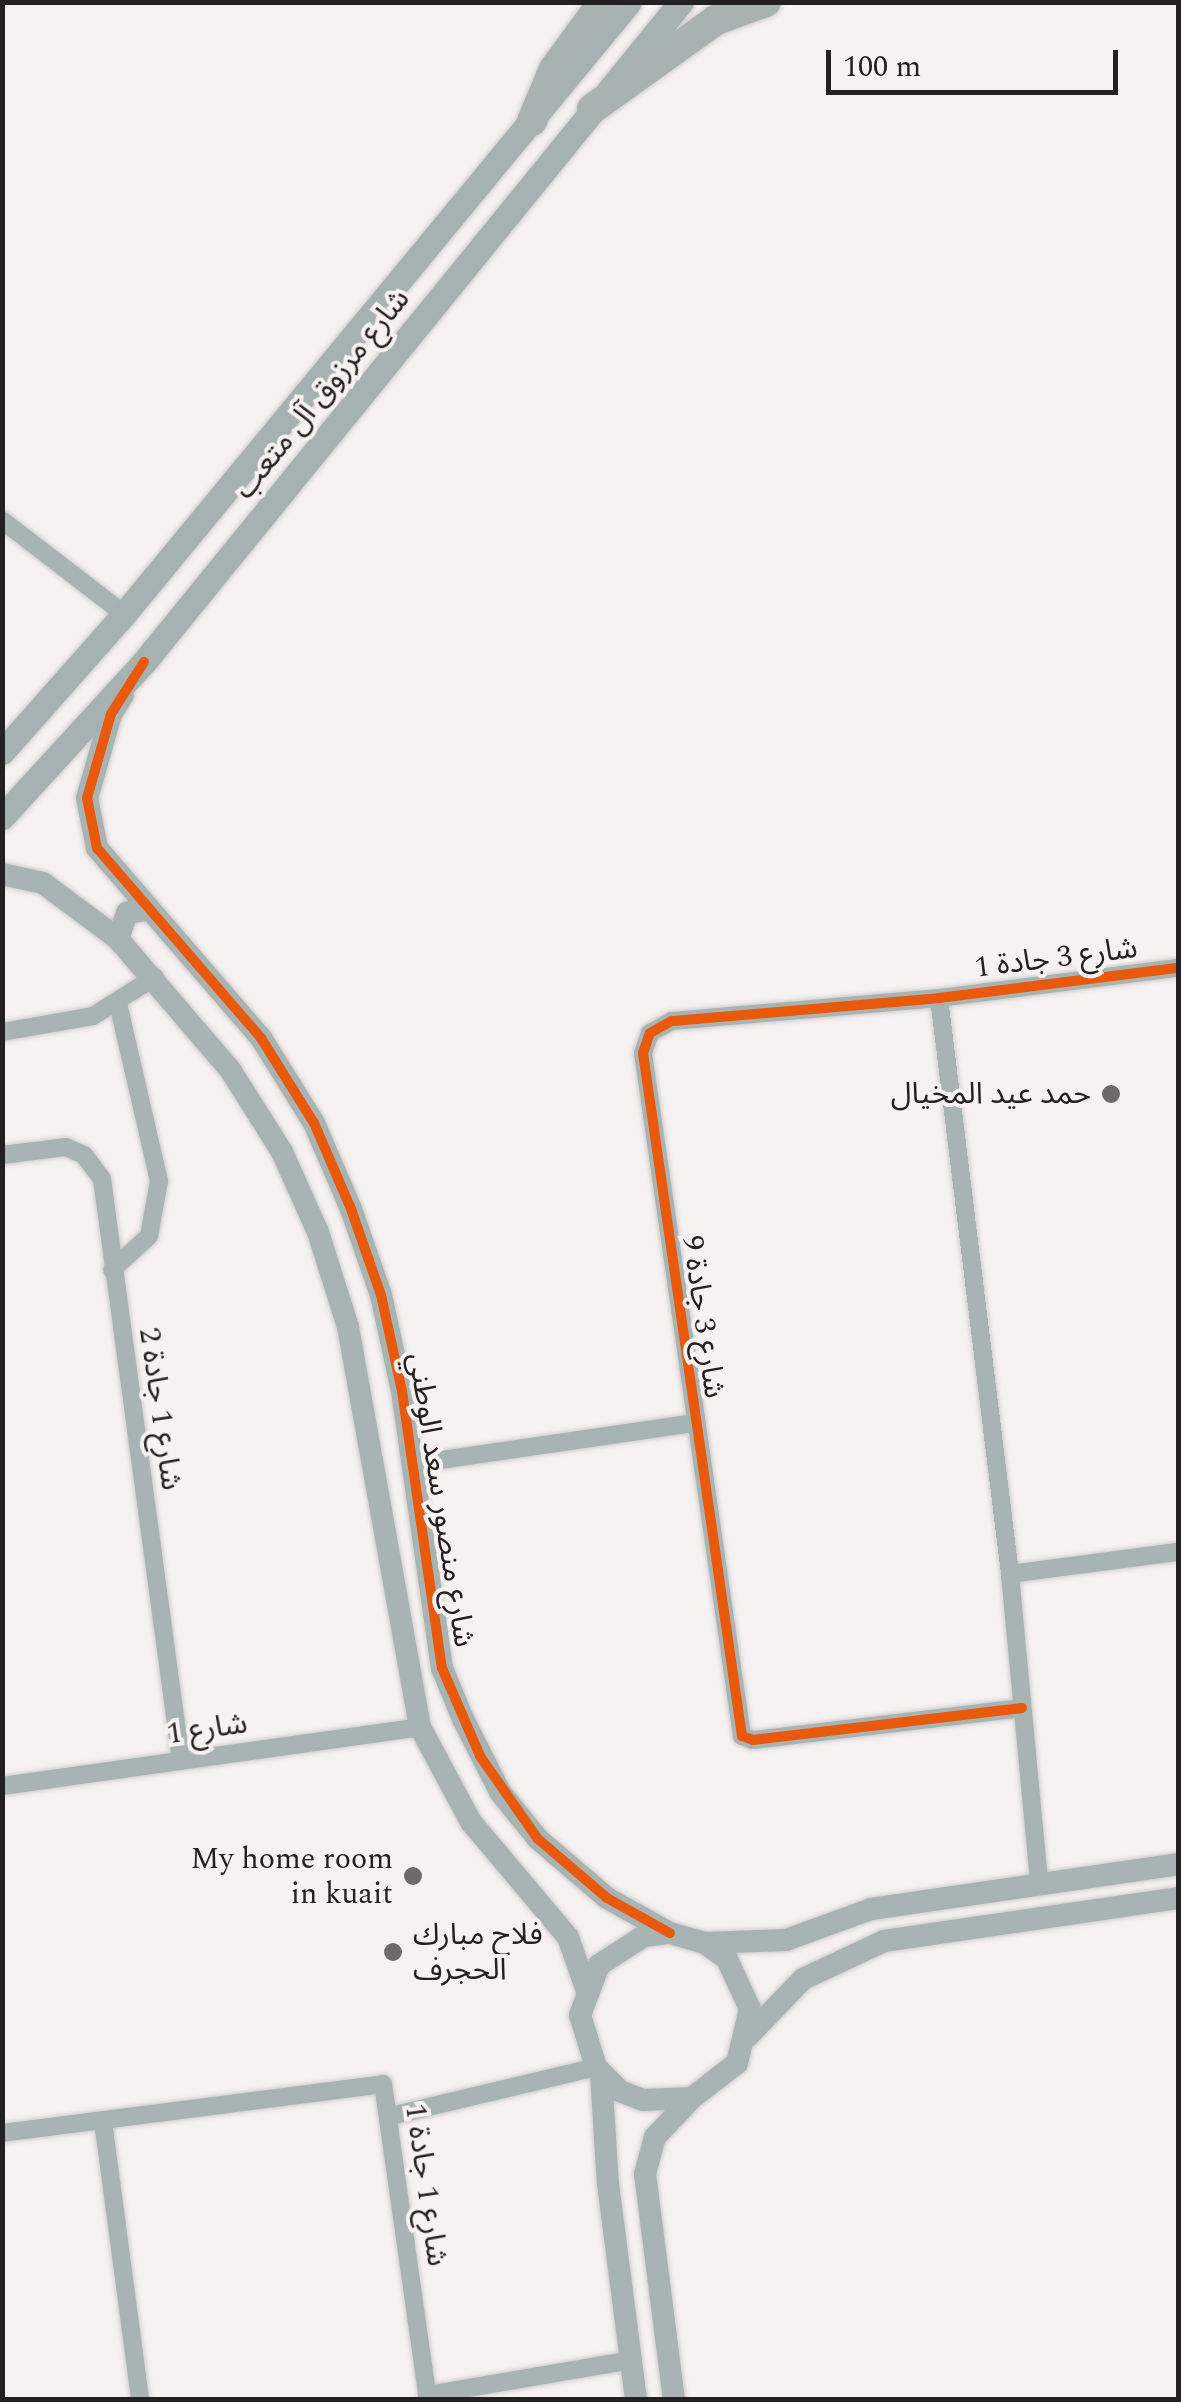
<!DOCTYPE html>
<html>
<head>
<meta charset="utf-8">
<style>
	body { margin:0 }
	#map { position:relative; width:1181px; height:2402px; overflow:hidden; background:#f7f2f2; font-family:Spectral,"Noto Sans Arabic",serif }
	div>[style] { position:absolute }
	.roads { filter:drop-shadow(0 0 2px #d0cdcd) drop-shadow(0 0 2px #d0cdcd) }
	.minor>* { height:18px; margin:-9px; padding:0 9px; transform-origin:9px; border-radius:9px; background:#a8b4b3 }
	.tertiary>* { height:22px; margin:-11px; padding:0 11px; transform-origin:11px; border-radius:11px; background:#a8b4b3 }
	.secondary>* { height:25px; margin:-12.5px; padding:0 12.5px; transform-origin:12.5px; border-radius:12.5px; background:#a6b2b1 }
	.trunk>* { height:30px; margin:-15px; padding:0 15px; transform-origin:15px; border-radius:15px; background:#a8b2b1 }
	.cycleway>* { height:10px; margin:-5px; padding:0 5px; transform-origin:5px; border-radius:5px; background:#e8590c }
	.dots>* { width:28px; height:28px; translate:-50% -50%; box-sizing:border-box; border:5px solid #f8f1f1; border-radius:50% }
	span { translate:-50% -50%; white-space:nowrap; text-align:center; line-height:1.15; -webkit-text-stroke:8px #f8f1f1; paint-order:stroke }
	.street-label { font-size:30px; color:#232021 }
	.poi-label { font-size:30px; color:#232021 }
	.right { translate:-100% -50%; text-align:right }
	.left { translate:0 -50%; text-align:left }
	.frame { position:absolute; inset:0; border:5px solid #232021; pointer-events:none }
	.scale { position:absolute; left:826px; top:50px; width:292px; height:45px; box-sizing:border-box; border:5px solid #232021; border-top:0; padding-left:12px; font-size:30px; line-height:35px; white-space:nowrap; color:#232021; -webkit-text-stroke:8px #f8f1f1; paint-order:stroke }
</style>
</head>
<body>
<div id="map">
	<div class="roads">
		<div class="minor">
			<div style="left:2px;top:520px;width:154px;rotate:37.6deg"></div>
			<div style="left:939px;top:998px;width:580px;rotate:82.97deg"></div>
			<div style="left:1010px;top:1574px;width:310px;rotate:84.6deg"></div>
			<div style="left:2px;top:1032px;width:92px;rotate:-10deg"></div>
			<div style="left:93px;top:1016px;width:73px;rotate:-32.2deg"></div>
			<div style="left:2px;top:1155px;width:64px;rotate:-7.1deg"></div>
			<div style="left:66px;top:1147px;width:20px;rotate:24deg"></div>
			<div style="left:84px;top:1155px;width:30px;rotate:53deg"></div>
			<div style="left:102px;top:1179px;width:586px;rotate:82.26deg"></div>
			<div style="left:112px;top:1270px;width:50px;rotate:-42.6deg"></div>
			<div style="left:149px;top:1236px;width:56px;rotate:-79.7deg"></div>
			<div style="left:159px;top:1181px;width:182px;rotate:-103deg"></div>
			<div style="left:413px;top:1464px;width:283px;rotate:-8.3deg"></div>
			<div style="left:1010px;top:1574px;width:169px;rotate:-7.5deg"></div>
			<div style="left:1022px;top:1708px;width:271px;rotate:173.2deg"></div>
			<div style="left:753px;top:1740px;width:12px;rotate:-160deg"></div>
			<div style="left:742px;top:1736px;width:690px;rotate:-98.25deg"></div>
			<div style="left:643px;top:1053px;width:21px;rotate:-71deg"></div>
			<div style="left:650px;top:1033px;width:25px;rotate:-29deg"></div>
			<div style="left:672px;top:1021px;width:268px;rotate:-4.9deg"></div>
			<div style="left:939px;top:998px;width:241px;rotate:-7.2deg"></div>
			<div style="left:2px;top:1786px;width:422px;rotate:-8deg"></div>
			<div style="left:391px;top:2116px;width:211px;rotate:-13.4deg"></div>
			<div style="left:103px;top:2121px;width:281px;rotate:82.4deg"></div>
			<div style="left:2px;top:2133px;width:384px;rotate:-7.3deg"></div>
			<div style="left:383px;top:2084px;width:319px;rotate:81.9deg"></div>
			<div style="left:427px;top:2395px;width:207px;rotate:-9.7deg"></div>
		</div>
		<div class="tertiary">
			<div style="left:123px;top:695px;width:22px;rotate:122deg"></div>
			<div style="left:111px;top:714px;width:87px;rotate:105.9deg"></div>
			<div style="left:87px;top:798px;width:51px;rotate:78.7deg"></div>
			<div style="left:97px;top:848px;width:251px;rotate:49.2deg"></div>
			<div style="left:261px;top:1038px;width:100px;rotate:58.1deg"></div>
			<div style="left:314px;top:1123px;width:94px;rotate:66.7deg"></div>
			<div style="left:351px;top:1209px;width:91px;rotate:70.8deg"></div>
			<div style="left:381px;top:1295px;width:98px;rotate:77.7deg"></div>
			<div style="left:402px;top:1391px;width:280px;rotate:81.8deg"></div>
			<div style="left:442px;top:1668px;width:55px;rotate:67.6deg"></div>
			<div style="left:463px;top:1719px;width:82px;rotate:63.1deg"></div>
			<div style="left:500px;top:1792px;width:60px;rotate:51deg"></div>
			<div style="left:538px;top:1839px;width:91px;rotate:40.5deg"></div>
			<div style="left:607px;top:1898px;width:72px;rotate:29.1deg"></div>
			<div style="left:2px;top:874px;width:42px;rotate:12.4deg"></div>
			<div style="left:43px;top:883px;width:94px;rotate:36.7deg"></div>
			<div style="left:118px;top:939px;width:174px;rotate:49.4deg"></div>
			<div style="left:231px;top:1071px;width:96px;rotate:57.8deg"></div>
			<div style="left:282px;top:1152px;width:88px;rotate:65.8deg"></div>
			<div style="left:318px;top:1232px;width:100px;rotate:72.5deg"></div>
			<div style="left:348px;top:1327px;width:406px;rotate:79.8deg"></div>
			<div style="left:420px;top:1727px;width:108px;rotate:61.8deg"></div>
			<div style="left:471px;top:1822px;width:150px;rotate:49.9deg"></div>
			<div style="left:568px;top:1937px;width:54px;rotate:70.6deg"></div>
			<div style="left:118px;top:939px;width:28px;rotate:-71deg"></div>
			<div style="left:127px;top:913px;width:20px;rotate:-9deg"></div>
			<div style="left:705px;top:1943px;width:27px;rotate:36deg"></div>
			<div style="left:727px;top:1959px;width:55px;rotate:65.3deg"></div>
			<div style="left:750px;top:2009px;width:56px;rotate:103.5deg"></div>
			<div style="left:737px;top:2063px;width:57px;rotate:142.1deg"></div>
			<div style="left:692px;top:2098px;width:49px;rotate:177.7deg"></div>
			<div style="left:643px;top:2100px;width:25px;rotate:-159deg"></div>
			<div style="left:620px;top:2091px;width:34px;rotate:-135deg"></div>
			<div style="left:596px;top:2067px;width:54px;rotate:-107.1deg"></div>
			<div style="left:580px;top:2015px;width:53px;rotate:-69.2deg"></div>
			<div style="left:599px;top:1965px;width:54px;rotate:-32.8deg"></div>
			<div style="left:644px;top:1936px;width:26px;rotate:-7deg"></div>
			<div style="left:670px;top:1933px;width:36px;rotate:16deg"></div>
			<div style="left:705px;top:1943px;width:81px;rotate:-2.1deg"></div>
			<div style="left:786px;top:1940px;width:90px;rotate:-20deg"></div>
			<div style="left:871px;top:1909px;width:310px;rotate:-8.3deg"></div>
			<div style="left:748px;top:2036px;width:79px;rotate:-46deg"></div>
			<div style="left:803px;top:1979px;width:89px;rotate:-25.1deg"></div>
			<div style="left:884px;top:1941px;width:297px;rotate:-8.3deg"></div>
			<div style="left:601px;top:2074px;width:110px;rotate:86.4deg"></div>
			<div style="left:608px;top:2184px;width:218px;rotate:82.6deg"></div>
			<div style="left:674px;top:2400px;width:228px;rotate:-97.3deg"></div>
			<div style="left:645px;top:2174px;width:38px;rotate:-75deg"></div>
			<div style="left:655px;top:2137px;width:54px;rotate:-46.5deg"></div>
		</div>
		<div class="secondary">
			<div style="left:2px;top:752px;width:184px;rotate:-48.5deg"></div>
			<div style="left:124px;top:614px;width:793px;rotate:-50.47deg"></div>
			<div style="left:2px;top:817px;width:210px;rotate:-47.5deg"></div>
			<div style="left:144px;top:662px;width:851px;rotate:-50.87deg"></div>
		</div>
		<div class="trunk">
			<div style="left:592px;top:109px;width:153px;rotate:-35.7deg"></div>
			<div style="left:716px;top:20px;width:53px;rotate:-19.8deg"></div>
			<div style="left:532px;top:121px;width:56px;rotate:-67.1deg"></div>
			<div style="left:554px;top:69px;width:83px;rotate:-53.8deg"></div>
		</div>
	</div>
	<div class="cycleway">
		<div style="left:144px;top:662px;width:62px;rotate:122.4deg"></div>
		<div style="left:111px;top:714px;width:87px;rotate:105.9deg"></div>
		<div style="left:87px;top:798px;width:51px;rotate:78.7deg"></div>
		<div style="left:97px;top:848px;width:251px;rotate:49.2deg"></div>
		<div style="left:261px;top:1038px;width:100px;rotate:58.1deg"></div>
		<div style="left:314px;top:1123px;width:94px;rotate:66.7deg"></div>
		<div style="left:351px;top:1209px;width:91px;rotate:70.8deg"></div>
		<div style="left:381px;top:1295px;width:98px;rotate:77.7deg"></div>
		<div style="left:402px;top:1391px;width:280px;rotate:81.8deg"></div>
		<div style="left:442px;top:1668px;width:96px;rotate:66.6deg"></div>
		<div style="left:480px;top:1756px;width:101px;rotate:55.1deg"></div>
		<div style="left:538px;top:1839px;width:91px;rotate:40.5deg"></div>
		<div style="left:607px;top:1898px;width:72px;rotate:29.1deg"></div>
		<div style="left:1022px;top:1708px;width:271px;rotate:173.2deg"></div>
		<div style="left:753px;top:1740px;width:12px;rotate:-160deg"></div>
		<div style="left:742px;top:1736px;width:690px;rotate:-98.25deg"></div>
		<div style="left:643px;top:1053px;width:21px;rotate:-71deg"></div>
		<div style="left:650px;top:1033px;width:25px;rotate:-29deg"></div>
		<div style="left:672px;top:1021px;width:268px;rotate:-4.9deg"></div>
		<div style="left:939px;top:998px;width:241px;rotate:-7.2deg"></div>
	</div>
	<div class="dots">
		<div style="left:1111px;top:1094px;background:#6d6a6a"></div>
		<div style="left:413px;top:1876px;background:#6d6a6a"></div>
		<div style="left:393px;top:1952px;background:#6d6a6a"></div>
	</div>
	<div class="street-label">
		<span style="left:322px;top:394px;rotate:-51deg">شارع مرزوق آل متعب</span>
		<span style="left:1056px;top:958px;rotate:-7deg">شارع 3 جادة 1</span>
		<span style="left:703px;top:1317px;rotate:82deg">شارع 3 جادة 9</span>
		<span style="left:160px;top:1409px;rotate:82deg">شارع 1 جادة 2</span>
		<span style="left:441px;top:1500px;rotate:81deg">شارع منصور سعد الوطني</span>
		<span style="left:207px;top:1729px;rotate:-8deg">شارع 1</span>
		<span style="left:426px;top:2185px;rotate:82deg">شارع 1 جادة 1</span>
	</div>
	<div class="poi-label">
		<span class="right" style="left:1091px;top:1094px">حمد عيد المخيال</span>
		<span class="right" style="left:393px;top:1876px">My home room<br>in kuait</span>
		<span class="left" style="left:413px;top:1952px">فلاح مبارك<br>الحجرف</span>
	</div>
	<div class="frame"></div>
	<div class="scale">100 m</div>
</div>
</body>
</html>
